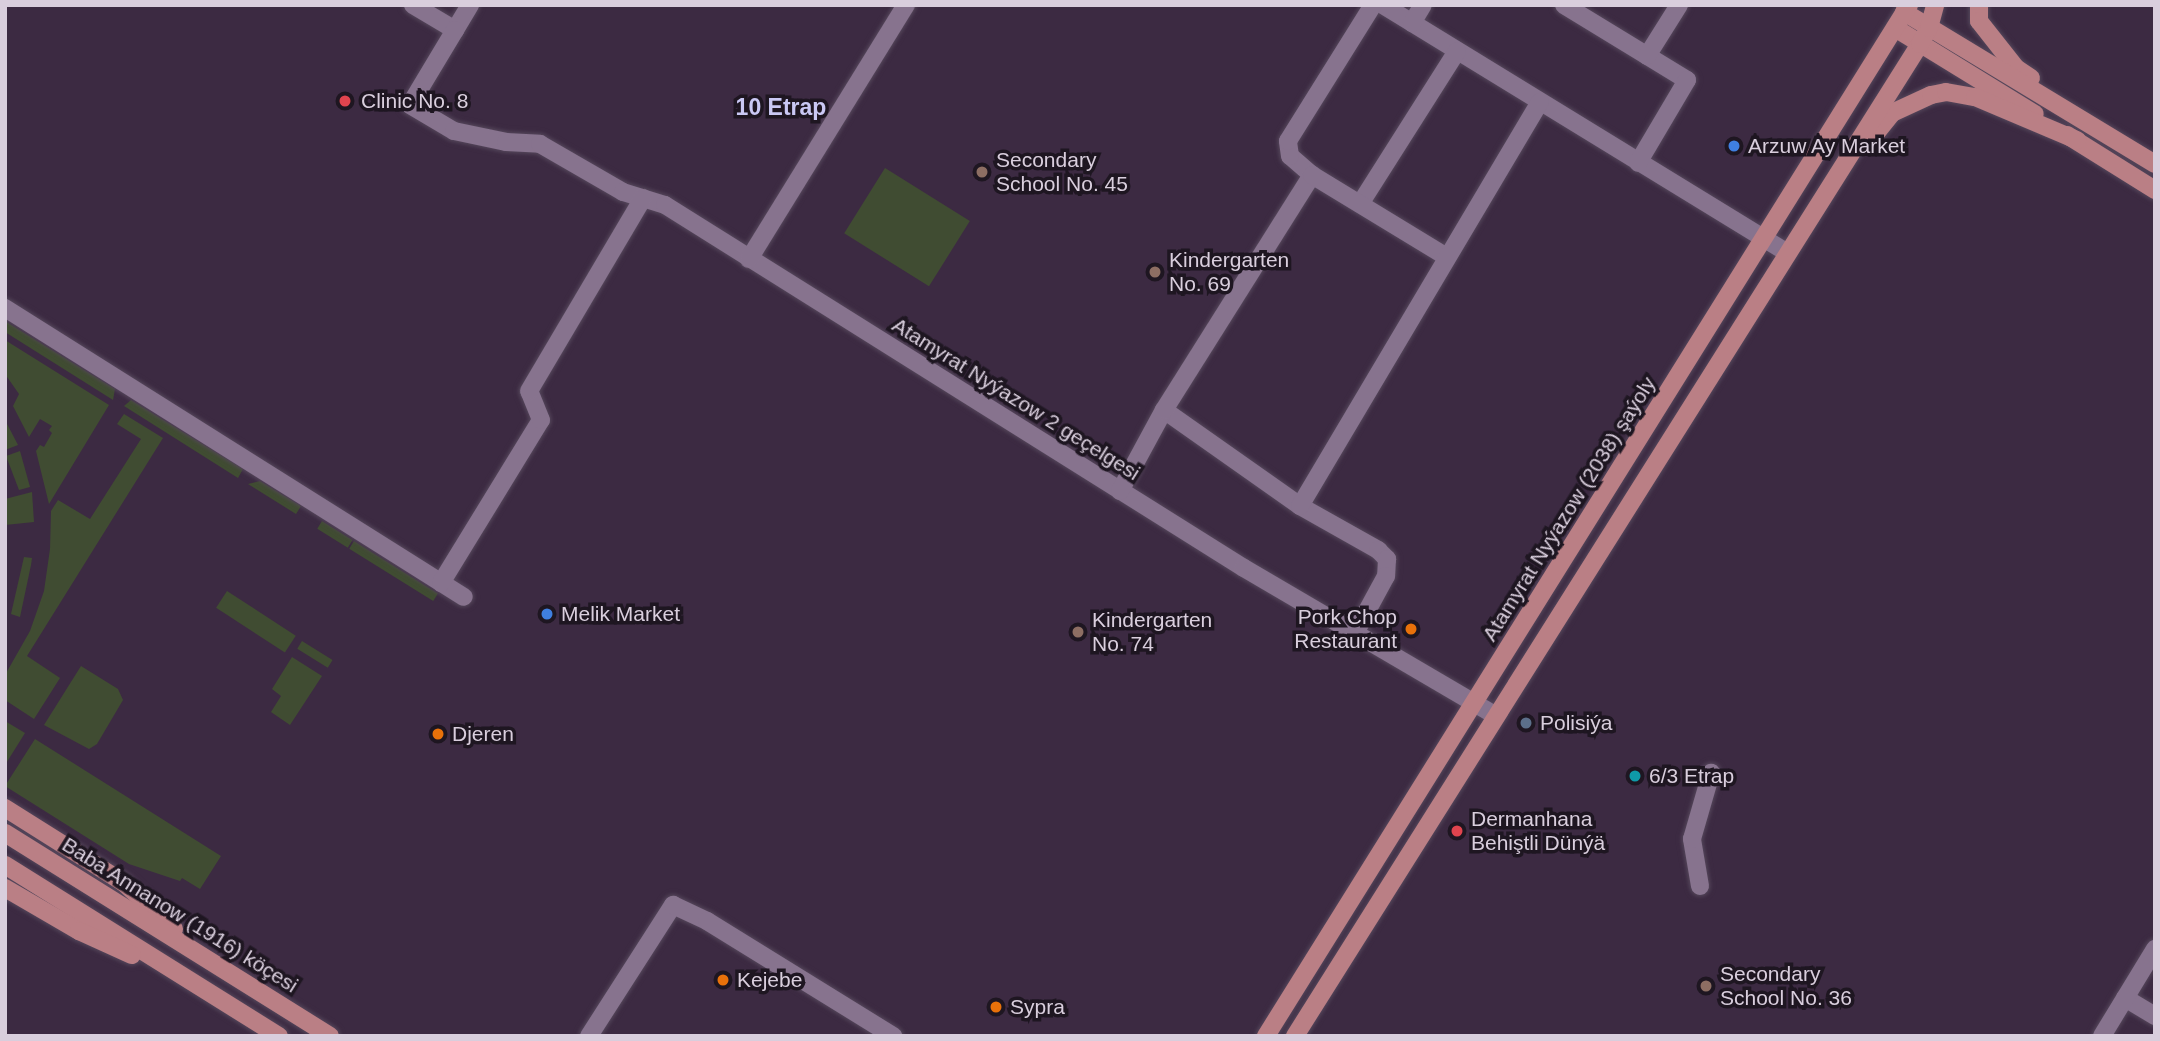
<!DOCTYPE html>
<html>
<head>
<meta charset="utf-8">
<style>
	body { margin:0 }
	#map { position:relative; width:2160px; height:1041px; overflow:hidden; background:#3c2a42; font-family:Arial,sans-serif }
	div>[style] { position:absolute }
	.green>* { inset:0; background:#404c32; transform-origin:0 0 }
	.roads { filter:drop-shadow(0 0 2px #55475b) drop-shadow(0 0 2px #55475b) }
	.minor>* { height:18px; margin:-9px; padding:0 9px; transform-origin:9px; border-radius:9px; background:#87738e }
	.major>* { height:18px; margin:-9px; padding:0 9px; transform-origin:9px; border-radius:9px; background:#ba7f85 }
	.dots>* { width:19px; height:19px; translate:-50% -50%; box-sizing:border-box; border:4px solid #1e1621; border-radius:50% }
	span { translate:-50% -50%; white-space:nowrap; text-align:center; line-height:1.15; -webkit-text-stroke:7px #1e1621; paint-order:stroke }
	.poi-label { font-size:21px; color:#d9cedd }
	.left { translate:0 -50%; text-align:left }
	.right { translate:-100% -50%; text-align:right }
	.street-label { font-size:21px; color:#d9cedd }
	.neighbourhood-label { font-size:23px; color:#cac8f4; font-weight:700 }
	.frame { position:absolute; inset:0; border:7px solid #d9cedd; pointer-events:none }
</style>
</head>
<body>
<div id="map">
	<div class="green">
		<div style="left:885px;top:168px;width:100px;height:77px;rotate:32deg"></div>
		<div style="clip-path:polygon(5px 321px,115px 389px,113px 400px,5px 332px)"></div>
		<div style="clip-path:polygon(5px 340px,109px 405px,49px 504px,36px 451px,40px 445px,44px 447px,52px 433px,49px 430px,52px 426px,40px 419px,29px 437px,13px 406px,19px 394px,5px 374px)"></div>
		<div style="clip-path:polygon(131px 400px,243px 469px,238px 478px,124px 406px)"></div>
		<div style="clip-path:polygon(124px 414px,163px 438px,27px 656px,60px 678px,34px 719px,5px 700px,5px 675px,30px 631px,44px 591px,50px 549px,51px 511px,58px 500px,90px 519px,141px 439px,117px 424px)"></div>
		<div style="clip-path:polygon(5px 420px,18px 445px,5px 450px)"></div>
		<div style="clip-path:polygon(20px 451px,30px 487px,19px 490px,6px 456px)"></div>
		<div style="clip-path:polygon(260px 481px,301px 506px,296px 514px,248px 484px)"></div>
		<div style="clip-path:polygon(32px 492px,34px 522px,5px 525px,5px 499px)"></div>
		<div style="left:322px;top:521px;width:36px;height:9px;rotate:32deg"></div>
		<div style="left:354px;top:541px;width:99px;height:9px;rotate:32deg"></div>
		<div style="clip-path:polygon(24px 557px,32px 558px,31px 565px,20px 617px,11px 614px)"></div>
		<div style="left:227px;top:591px;width:82px;height:20px;rotate:33deg"></div>
		<div style="left:302px;top:641px;width:36px;height:9px;rotate:32deg"></div>
		<div style="clip-path:polygon(292px 657px,322px 676px,290px 725px,271px 712px,281px 696px,272px 689px)"></div>
		<div style="clip-path:polygon(81px 666px,118px 689px,123px 700px,97px 744px,89px 749px,44px 725px)"></div>
		<div style="clip-path:polygon(5px 721px,25px 733px,5px 765px)"></div>
		<div style="clip-path:polygon(35px 739px,221px 856px,200px 889px,182px 878px,180px 881px,129px 864px,5px 786px)"></div>
	</div>
	<div class="roads">
		<div class="minor">
			<div style="left:413px;top:5px;width:49px;rotate:30.8deg"></div>
			<div style="left:455px;top:30px;width:29px;rotate:-59deg"></div>
			<div style="left:1383px;top:5px;width:474px;rotate:31.5deg"></div>
			<div style="left:1564px;top:5px;width:144px;rotate:31.4deg"></div>
			<div style="left:1687px;top:80px;width:96px;rotate:120.6deg"></div>
			<div style="left:1412px;top:23px;width:21px;rotate:-59deg"></div>
			<div style="left:455px;top:30px;width:87px;rotate:121deg"></div>
			<div style="left:410px;top:105px;width:51px;rotate:30.6deg"></div>
			<div style="left:454px;top:131px;width:53px;rotate:11.9deg"></div>
			<div style="left:506px;top:142px;width:34px;rotate:3deg"></div>
			<div style="left:540px;top:144px;width:96px;rotate:30deg"></div>
			<div style="left:623px;top:192px;width:44px;rotate:17.2deg"></div>
			<div style="left:665px;top:205px;width:683px;rotate:32.09deg"></div>
			<div style="left:1244px;top:568px;width:291px;rotate:30.4deg"></div>
			<div style="left:1647px;top:56px;width:60px;rotate:-57.9deg"></div>
			<div style="left:1312px;top:175px;width:29px;rotate:-139deg"></div>
			<div style="left:1290px;top:156px;width:15px;rotate:-98deg"></div>
			<div style="left:1288px;top:141px;width:160px;rotate:-58deg"></div>
			<div style="left:1360px;top:204px;width:181px;rotate:-57.6deg"></div>
			<div style="left:749px;top:259px;width:299px;rotate:-58.3deg"></div>
			<div style="left:5px;top:308px;width:542px;rotate:32.2deg"></div>
			<div style="left:1164px;top:410px;width:166px;rotate:35.2deg"></div>
			<div style="left:1300px;top:506px;width:90px;rotate:29.4deg"></div>
			<div style="left:1378px;top:550px;width:13px;rotate:45deg"></div>
			<div style="left:1387px;top:559px;width:17px;rotate:93deg"></div>
			<div style="left:1386px;top:576px;width:65px;rotate:118.5deg"></div>
			<div style="left:1120px;top:491px;width:92px;rotate:-61.5deg"></div>
			<div style="left:1164px;top:410px;width:278px;rotate:-57.8deg"></div>
			<div style="left:1312px;top:175px;width:158px;rotate:31.3deg"></div>
			<div style="left:1300px;top:506px;width:470px;rotate:-59.3deg"></div>
			<div style="left:441px;top:583px;width:191px;rotate:-58.5deg"></div>
			<div style="left:541px;top:420px;width:31px;rotate:-112deg"></div>
			<div style="left:529px;top:391px;width:224px;rotate:-59.4deg"></div>
			<div style="left:1700px;top:886px;width:48px;rotate:-99.7deg"></div>
			<div style="left:1692px;top:839px;width:69px;rotate:-73.9deg"></div>
			<div style="left:2125px;top:998px;width:35px;rotate:31deg"></div>
			<div style="left:589px;top:1036px;width:156px;rotate:-57.3deg"></div>
			<div style="left:673px;top:905px;width:38px;rotate:25deg"></div>
			<div style="left:707px;top:921px;width:219px;rotate:31.7deg"></div>
			<div style="left:2102px;top:1036px;width:102px;rotate:-58.7deg"></div>
		</div>
		<div class="major">
			<div style="left:1979px;top:5px;width:16px;rotate:90deg"></div>
			<div style="left:1979px;top:21px;width:60px;rotate:51.8deg"></div>
			<div style="left:2016px;top:68px;width:18px;rotate:34deg"></div>
			<div style="left:1904px;top:12px;width:293px;rotate:31.2deg"></div>
			<div style="left:1895px;top:28px;width:164px;rotate:31.6deg"></div>
			<div style="left:2067px;top:135px;width:104px;rotate:32deg"></div>
			<div style="left:1872px;top:138px;width:32px;rotate:-51deg"></div>
			<div style="left:1892px;top:113px;width:43px;rotate:-24.8deg"></div>
			<div style="left:1931px;top:95px;width:15px;rotate:-11deg"></div>
			<div style="left:1946px;top:92px;width:29px;rotate:10deg"></div>
			<div style="left:1975px;top:97px;width:111px;rotate:22.9deg"></div>
			<div style="left:5px;top:808px;width:141px;rotate:32.2deg"></div>
			<div style="left:124px;top:883px;width:68px;rotate:42.6deg"></div>
			<div style="left:5px;top:833px;width:383px;rotate:32deg"></div>
			<div style="left:5px;top:865px;width:323px;rotate:32deg"></div>
			<div style="left:5px;top:888px;width:86px;rotate:30.2deg"></div>
			<div style="left:79px;top:931px;width:58px;rotate:24.4deg"></div>
			<div style="left:1266px;top:1036px;width:1215px;rotate:-58.05deg"></div>
			<div style="left:1295px;top:1036px;width:1172px;rotate:-57.79deg"></div>
			<div style="left:1920px;top:44px;width:18px;rotate:-61deg"></div>
			<div style="left:1929px;top:28px;width:24px;rotate:-75deg"></div>
		</div>
	</div>
	<div class="dots">
		<div style="left:345px;top:101px;background:#e0444e"></div>
		<div style="left:1734px;top:146px;background:#3f7fe0"></div>
		<div style="left:982px;top:172px;background:#8d6e63"></div>
		<div style="left:1155px;top:272px;background:#8d6e63"></div>
		<div style="left:547px;top:614px;background:#3f7fe0"></div>
		<div style="left:1411px;top:629px;background:#e8710a"></div>
		<div style="left:1078px;top:632px;background:#8d6e63"></div>
		<div style="left:1526px;top:723px;background:#5c6f8a"></div>
		<div style="left:438px;top:734px;background:#e8710a"></div>
		<div style="left:1635px;top:776px;background:#0f9aa8"></div>
		<div style="left:1457px;top:831px;background:#e0444e"></div>
		<div style="left:723px;top:980px;background:#e8710a"></div>
		<div style="left:1706px;top:986px;background:#8d6e63"></div>
		<div style="left:996px;top:1007px;background:#e8710a"></div>
	</div>
	<div class="poi-label">
		<span class="left" style="left:361px;top:101px">Clinic No. 8</span>
		<span class="left" style="left:1748px;top:146px">Arzuw Ay Market</span>
		<span class="left" style="left:996px;top:172px">Secondary<br>School No. 45</span>
		<span class="left" style="left:1169px;top:272px">Kindergarten<br>No. 69</span>
		<span class="left" style="left:561px;top:614px">Melik Market</span>
		<span class="right" style="left:1397px;top:629px">Pork Chop<br>Restaurant</span>
		<span class="left" style="left:1092px;top:632px">Kindergarten<br>No. 74</span>
		<span class="left" style="left:1540px;top:723px">Polisiýa</span>
		<span class="left" style="left:452px;top:734px">Djeren</span>
		<span class="left" style="left:1649px;top:776px">6/3 Etrap</span>
		<span class="left" style="left:1471px;top:831px">Dermanhana<br>Behiştli Dünýä</span>
		<span class="left" style="left:1720px;top:986px">Secondary<br>School No. 36</span>
		<span class="left" style="left:737px;top:980px">Kejebe</span>
		<span class="left" style="left:1010px;top:1007px">Sypra</span>
	</div>
	<div class="street-label">
		<span style="left:1016px;top:399px;rotate:32deg">Atamyrat Nyýazow 2 geçelgesi</span>
		<span style="left:1569px;top:509px;rotate:-58deg">Atamyrat Nyýazow (2038) şaýoly</span>
		<span style="left:180px;top:915px;rotate:32deg">Baba Annanow (1916) köçesi</span>
	</div>
	<div class="neighbourhood-label">
		<span style="left:781px;top:107px">10 Etrap</span>
	</div>
	<div class="frame"></div>
</div>
</body>
</html>
